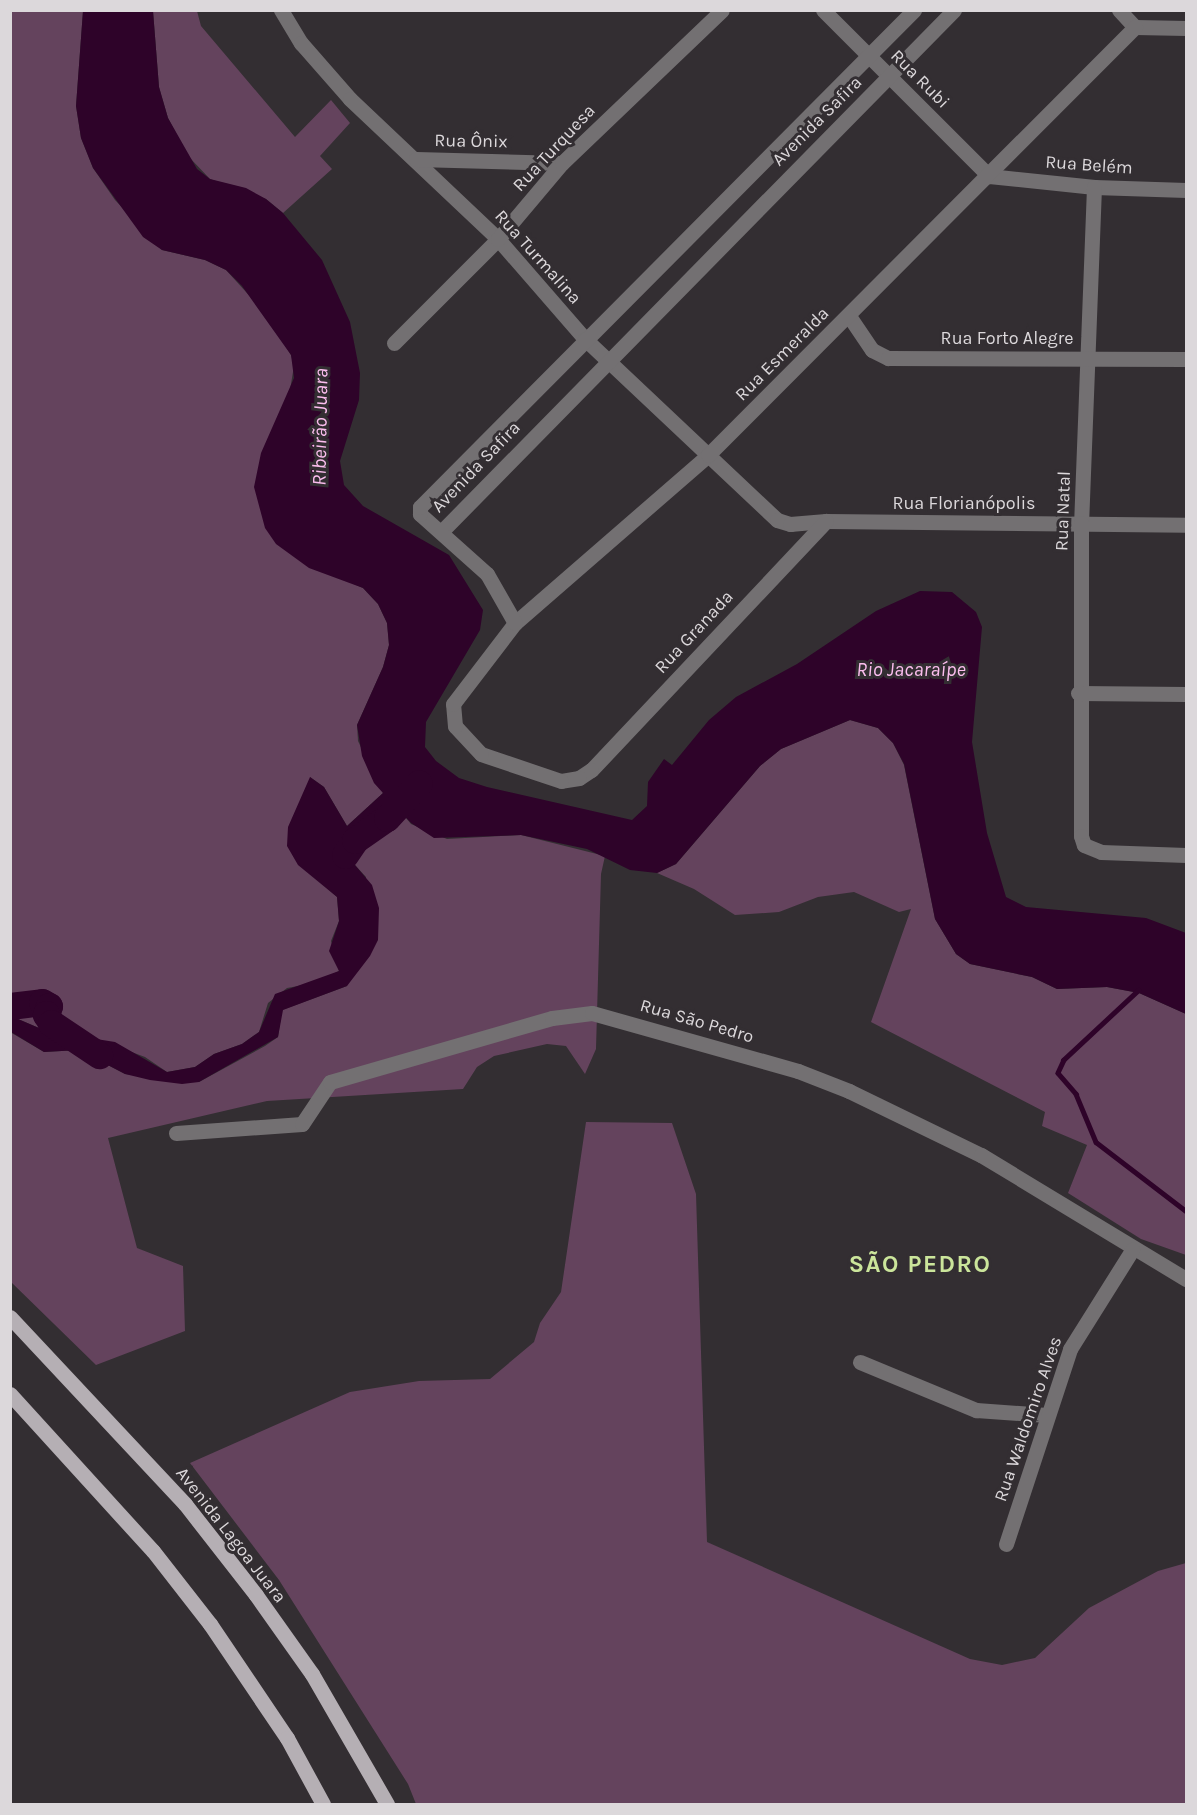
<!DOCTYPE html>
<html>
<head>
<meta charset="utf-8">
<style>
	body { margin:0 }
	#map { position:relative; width:1197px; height:1815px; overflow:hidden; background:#332e32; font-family:Karla,sans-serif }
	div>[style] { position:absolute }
	.green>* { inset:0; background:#64435d }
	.water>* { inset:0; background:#2e0329 }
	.stream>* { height:4.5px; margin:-2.25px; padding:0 2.25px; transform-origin:2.25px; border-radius:2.25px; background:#2e0329 }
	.river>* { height:27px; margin:-13.5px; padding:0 13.5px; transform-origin:13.5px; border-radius:13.5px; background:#2e0329 }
	.minor>* { height:15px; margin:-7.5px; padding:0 7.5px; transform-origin:7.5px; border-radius:7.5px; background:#737072 }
	.major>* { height:15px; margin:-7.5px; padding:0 7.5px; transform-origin:7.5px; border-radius:7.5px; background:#b5afb4 }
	span { translate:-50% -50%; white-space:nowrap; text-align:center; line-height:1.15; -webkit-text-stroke:6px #332e32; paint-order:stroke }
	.street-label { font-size:18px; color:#dcd8db }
	.water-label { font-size:20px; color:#fbbdee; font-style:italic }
	.district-label { font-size:24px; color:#cbe59b; font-weight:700; letter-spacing:1.5px }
	.frame { position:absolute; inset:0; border:12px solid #dcd8db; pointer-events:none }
</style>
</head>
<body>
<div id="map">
	<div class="green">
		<div style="clip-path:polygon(11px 11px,83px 11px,76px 106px,81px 138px,93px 168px,115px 200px,162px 250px,205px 260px,226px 270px,265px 313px,291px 355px,294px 366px,290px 390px,343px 579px,363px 588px,378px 604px,387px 623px,389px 645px,383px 667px,357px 725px,358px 741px,383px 793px,347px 826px,324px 787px,310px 777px,320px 882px,337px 897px,339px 921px,331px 941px,339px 971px,315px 983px,287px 988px,268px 1003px,259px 1032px,242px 1044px,214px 1054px,195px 1067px,167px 1072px,145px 1057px,88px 1036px,46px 1031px,11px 1016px)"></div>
		<div style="clip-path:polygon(153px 11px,197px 11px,201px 26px,295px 137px,331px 100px,350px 123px,320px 156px,332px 169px,283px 213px,266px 199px,210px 179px,188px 156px,168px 118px,159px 87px)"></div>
		<div style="clip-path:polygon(850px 720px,878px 728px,893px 743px,904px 765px,935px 919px,956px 954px,970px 964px,1032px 977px,1057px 989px,1107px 987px,1139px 993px,1186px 1014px,1186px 1255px,1141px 1239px,1068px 1193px,1087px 1145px,1042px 1126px,1045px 1112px,871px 1022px,911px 909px,899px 912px,854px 892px,818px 897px,779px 912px,735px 915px,694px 889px,657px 873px,676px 864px,760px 766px,781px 749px)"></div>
		<div style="clip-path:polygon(397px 807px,411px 824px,447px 839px,521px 835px,605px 856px,601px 874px,596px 1049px,585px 1074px,566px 1046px,547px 1044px,494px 1056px,477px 1067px,463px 1089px,267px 1101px,108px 1138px,137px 1248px,183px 1266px,185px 1331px,96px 1365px,11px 1282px,10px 1032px,44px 1052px,79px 1050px,125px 1074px,199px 1082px,265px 1046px,278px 1037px,282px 1010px,347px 986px,366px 877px,355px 865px,353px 852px,371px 827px)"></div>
		<div style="clip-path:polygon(586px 1122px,672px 1123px,696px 1194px,707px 1542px,970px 1659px,1002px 1665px,1035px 1658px,1089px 1608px,1158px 1571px,1186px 1563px,1186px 1804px,416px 1804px,408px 1784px,279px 1580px,190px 1463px,350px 1392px,419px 1381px,490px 1379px,534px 1342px,540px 1323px,561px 1292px)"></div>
	</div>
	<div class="water">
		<div style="clip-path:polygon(83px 11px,153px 11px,159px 87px,168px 118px,197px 169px,210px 179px,246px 188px,266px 199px,283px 213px,322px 260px,350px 322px,360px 373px,359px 400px,340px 461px,344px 485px,363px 506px,449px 555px,483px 610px,480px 630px,426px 722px,425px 747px,436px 761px,459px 778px,487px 787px,632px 820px,647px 806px,648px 782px,664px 759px,672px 765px,709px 720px,736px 697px,797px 664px,876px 611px,920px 591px,952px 592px,976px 612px,982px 627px,972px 742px,987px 833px,1006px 897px,1026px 907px,1146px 918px,1186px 933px,1186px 1014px,1139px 993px,1107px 987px,1057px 989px,1032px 977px,970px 964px,956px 954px,935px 919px,904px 764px,893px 743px,878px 728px,850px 720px,781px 749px,760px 766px,676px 864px,657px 873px,630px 870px,587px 849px,521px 835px,434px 838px,411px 823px,397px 808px,371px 827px,353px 852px,355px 865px,372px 885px,379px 908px,378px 940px,370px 956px,347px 986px,283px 1010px,278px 1037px,199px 1082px,182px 1084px,150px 1080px,125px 1074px,79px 1050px,44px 1052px,11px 1032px,11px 1016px,46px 1031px,115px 1042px,167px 1072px,195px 1067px,214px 1054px,242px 1044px,259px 1032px,275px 994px,339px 971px,329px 951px,339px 921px,337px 897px,298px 865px,287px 846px,288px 827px,310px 777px,324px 787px,347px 826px,383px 793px,374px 783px,362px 756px,357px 725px,383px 667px,389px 645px,387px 623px,378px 604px,363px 588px,309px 568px,276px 544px,265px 528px,254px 487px,261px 453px,294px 378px,291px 355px,242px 286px,226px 270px,205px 260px,162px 250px,143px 237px,93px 168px,81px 138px,76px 106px)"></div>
	</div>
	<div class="stream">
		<div style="left:1139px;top:990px;width:103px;rotate:137deg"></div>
		<div style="left:1064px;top:1060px;width:14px;rotate:115deg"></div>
		<div style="left:1058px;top:1073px;width:28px;rotate:49deg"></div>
		<div style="left:1076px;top:1094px;width:52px;rotate:67.4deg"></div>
		<div style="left:1096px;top:1142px;width:113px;rotate:37.5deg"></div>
	</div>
	<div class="river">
		<div style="left:345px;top:855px;width:18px;rotate:-56deg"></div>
		<div style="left:355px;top:840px;width:39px;rotate:-35deg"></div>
		<div style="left:387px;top:818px;width:47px;rotate:-47.6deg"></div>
		<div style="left:10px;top:1006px;width:32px;rotate:-7deg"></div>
		<div style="left:42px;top:1002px;width:8px;rotate:30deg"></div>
		<div style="left:49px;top:1006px;width:9px;rotate:111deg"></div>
		<div style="left:46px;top:1014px;width:10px;rotate:61deg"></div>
		<div style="left:51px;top:1023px;width:58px;rotate:33.7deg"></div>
	</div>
	<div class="minor">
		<div style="left:281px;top:10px;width:39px;rotate:59deg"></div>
		<div style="left:301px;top:43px;width:74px;rotate:48.8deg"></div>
		<div style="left:350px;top:99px;width:204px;rotate:43.4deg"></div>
		<div style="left:498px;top:239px;width:133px;rotate:49deg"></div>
		<div style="left:585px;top:339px;width:264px;rotate:43.3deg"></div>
		<div style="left:777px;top:520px;width:14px;rotate:17deg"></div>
		<div style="left:790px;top:524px;width:36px;rotate:-5deg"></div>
		<div style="left:826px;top:521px;width:360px;rotate:0.6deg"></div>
		<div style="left:823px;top:10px;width:235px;rotate:45deg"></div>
		<div style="left:1119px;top:10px;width:23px;rotate:47deg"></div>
		<div style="left:1135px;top:27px;width:51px;rotate:1.1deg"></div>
		<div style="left:416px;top:159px;width:146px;rotate:1.6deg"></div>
		<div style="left:989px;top:176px;width:106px;rotate:6deg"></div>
		<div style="left:1094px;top:187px;width:92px;rotate:1.9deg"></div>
		<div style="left:1094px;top:187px;width:336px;rotate:92.2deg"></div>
		<div style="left:1081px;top:523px;width:313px;rotate:90deg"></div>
		<div style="left:1081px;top:836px;width:9px;rotate:72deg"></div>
		<div style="left:1084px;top:845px;width:18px;rotate:22deg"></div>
		<div style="left:1101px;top:852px;width:85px;rotate:2deg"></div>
		<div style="left:849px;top:316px;width:41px;rotate:55.9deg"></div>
		<div style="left:872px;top:350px;width:18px;rotate:27deg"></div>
		<div style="left:888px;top:358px;width:298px;rotate:0.2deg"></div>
		<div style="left:394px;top:343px;width:147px;rotate:-45deg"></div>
		<div style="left:498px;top:239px;width:99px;rotate:-49.9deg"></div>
		<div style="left:562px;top:163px;width:221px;rotate:-43.7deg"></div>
		<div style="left:826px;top:521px;width:342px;rotate:133.3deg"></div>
		<div style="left:591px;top:770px;width:14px;rotate:146deg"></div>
		<div style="left:579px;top:778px;width:18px;rotate:171deg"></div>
		<div style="left:561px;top:781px;width:84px;rotate:-161.4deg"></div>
		<div style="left:481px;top:754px;width:38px;rotate:-133deg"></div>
		<div style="left:455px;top:726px;width:22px;rotate:-95deg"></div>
		<div style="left:453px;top:704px;width:102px;rotate:-52.6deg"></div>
		<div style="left:515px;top:623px;width:256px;rotate:-41deg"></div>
		<div style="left:708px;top:455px;width:605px;rotate:-45.07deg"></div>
		<div style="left:441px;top:532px;width:732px;rotate:-45.5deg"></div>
		<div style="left:515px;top:623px;width:56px;rotate:-119.7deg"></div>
		<div style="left:487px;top:574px;width:90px;rotate:-138.2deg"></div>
		<div style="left:420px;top:514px;width:7px;rotate:-90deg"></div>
		<div style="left:420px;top:507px;width:701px;rotate:-45.17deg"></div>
		<div style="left:1078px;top:693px;width:108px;rotate:0.5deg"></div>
		<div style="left:176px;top:1133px;width:126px;rotate:-4.1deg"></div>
		<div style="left:302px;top:1124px;width:50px;rotate:-56.3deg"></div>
		<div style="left:330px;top:1082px;width:231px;rotate:-16.1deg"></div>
		<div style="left:552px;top:1018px;width:40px;rotate:-7.1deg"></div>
		<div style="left:592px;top:1013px;width:214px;rotate:15.7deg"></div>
		<div style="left:798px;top:1071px;width:55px;rotate:21.4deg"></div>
		<div style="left:849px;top:1091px;width:147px;rotate:25.9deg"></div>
		<div style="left:981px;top:1155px;width:240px;rotate:31.2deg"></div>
		<div style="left:860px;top:1362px;width:126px;rotate:22.5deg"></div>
		<div style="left:976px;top:1410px;width:71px;rotate:4deg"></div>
		<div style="left:1006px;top:1544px;width:205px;rotate:-71.8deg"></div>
		<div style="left:1070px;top:1349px;width:117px;rotate:-57.9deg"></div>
	</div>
	<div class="major">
		<div style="left:10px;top:1317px;width:256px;rotate:46.9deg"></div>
		<div style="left:185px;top:1504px;width:115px;rotate:52deg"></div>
		<div style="left:256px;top:1595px;width:97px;rotate:54.7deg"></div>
		<div style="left:312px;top:1674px;width:150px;rotate:60deg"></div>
		<div style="left:10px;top:1394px;width:212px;rotate:47.7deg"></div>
		<div style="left:153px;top:1551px;width:93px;rotate:52deg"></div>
		<div style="left:210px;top:1624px;width:138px;rotate:56deg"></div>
		<div style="left:287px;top:1738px;width:75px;rotate:61.4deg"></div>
	</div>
	<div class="street-label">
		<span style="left:920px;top:79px;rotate:45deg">Rua Rubi</span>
		<span style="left:817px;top:121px;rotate:-45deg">Avenida Safira</span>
		<span style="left:471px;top:141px;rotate:1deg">Rua Ônix</span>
		<span style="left:554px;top:148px;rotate:-47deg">Rua Turquesa</span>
		<span style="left:1089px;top:165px;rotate:4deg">Rua Belém</span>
		<span style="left:538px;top:257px;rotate:48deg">Rua Turmalina</span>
		<span style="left:1007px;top:338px">Rua Forto Alegre</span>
		<span style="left:782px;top:354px;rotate:-45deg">Rua Esmeralda</span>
		<span style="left:476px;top:467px;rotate:-46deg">Avenida Safira</span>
		<span style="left:964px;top:503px">Rua Florianópolis</span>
		<span style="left:1063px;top:511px;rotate:-88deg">Rua Natal</span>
		<span style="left:694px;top:632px;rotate:-47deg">Rua Granada</span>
		<span style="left:697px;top:1021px;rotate:16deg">Rua São Pedro</span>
		<span style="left:1028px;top:1419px;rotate:-71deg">Rua Waldomiro Alves</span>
		<span style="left:231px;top:1535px;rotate:52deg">Avenida Lagoa Juara</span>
	</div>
	<div class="water-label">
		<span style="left:320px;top:427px;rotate:-89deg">Ribeirão Juara</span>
		<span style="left:911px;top:669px">Rio Jacaraípe</span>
	</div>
	<div class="district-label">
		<span style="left:920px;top:1265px">SÃO PEDRO</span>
	</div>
	<div class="frame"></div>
</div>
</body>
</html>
